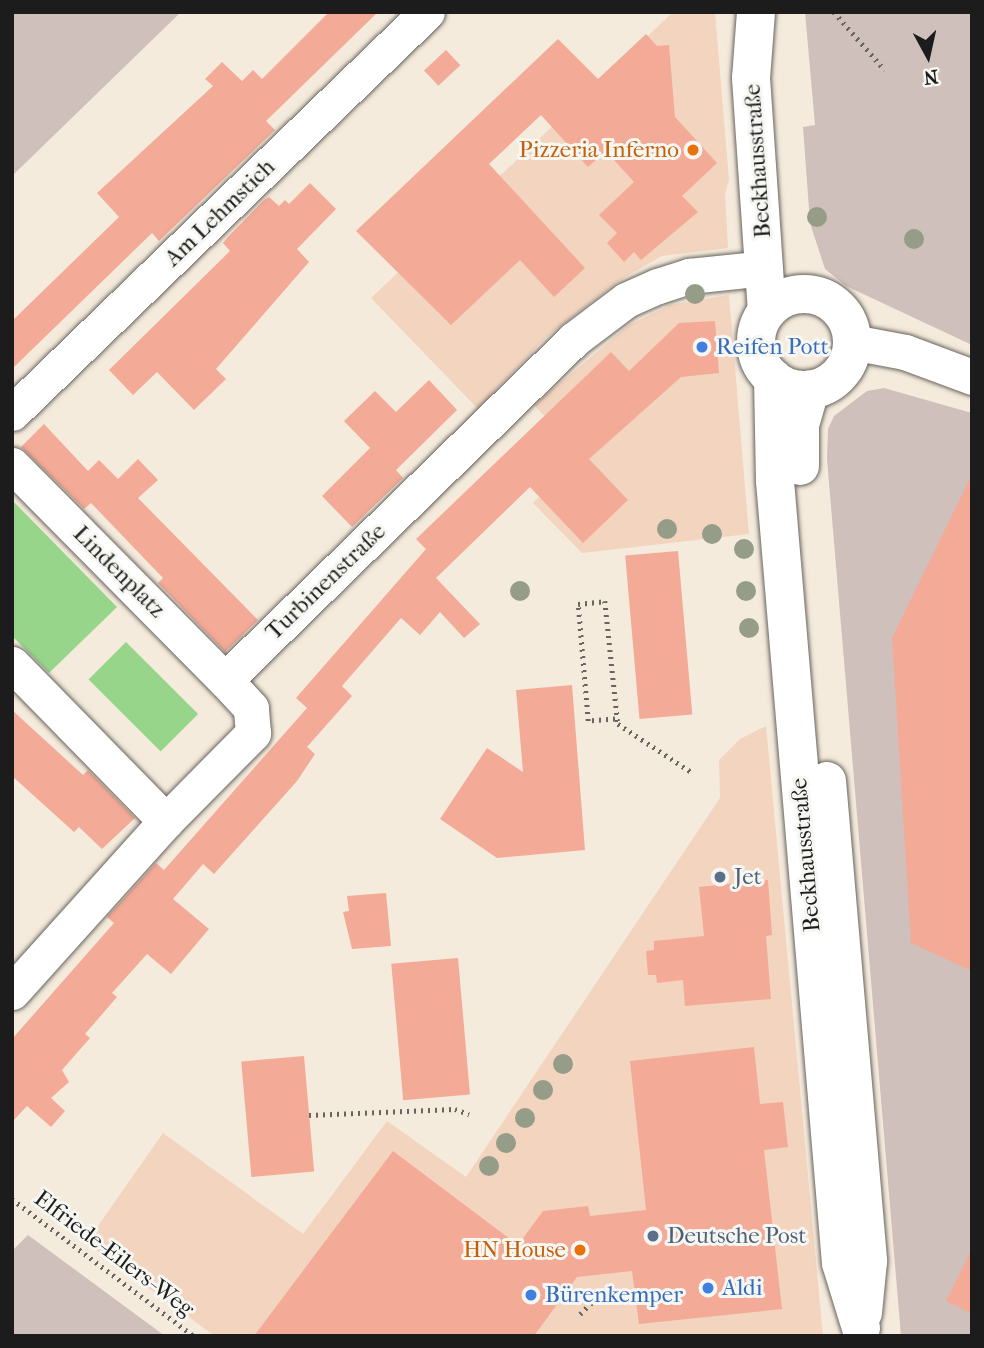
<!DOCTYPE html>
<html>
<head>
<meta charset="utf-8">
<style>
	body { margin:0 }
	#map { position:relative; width:984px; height:1348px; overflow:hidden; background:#f5ebdc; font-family:"IM FELL French Canon",serif }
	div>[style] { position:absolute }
	.built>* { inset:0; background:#f3d4bf }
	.industrial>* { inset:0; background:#cfc0bb }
	.green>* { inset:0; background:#97d58b; transform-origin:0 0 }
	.building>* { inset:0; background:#f3aa97; transform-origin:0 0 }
	.path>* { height:4.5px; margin-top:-2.25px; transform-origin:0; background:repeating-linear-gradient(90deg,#68645f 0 2px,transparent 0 7px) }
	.roads { filter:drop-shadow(0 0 2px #68645f) drop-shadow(0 0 2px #68645f) }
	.minor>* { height:35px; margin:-17.5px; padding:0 17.5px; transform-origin:17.5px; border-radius:17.5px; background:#fff }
	.major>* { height:38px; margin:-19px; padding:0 19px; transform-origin:19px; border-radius:19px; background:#fff }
	.major>.ring { margin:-19px; padding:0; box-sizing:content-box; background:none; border:38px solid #fff; border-radius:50% }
	.trees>* { width:20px; height:20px; margin:-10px; border-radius:50%; background:#959d88 }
	.dots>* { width:19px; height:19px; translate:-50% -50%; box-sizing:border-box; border:4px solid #f6f6f2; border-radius:50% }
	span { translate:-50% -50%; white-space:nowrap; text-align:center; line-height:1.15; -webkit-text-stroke:6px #f6f6f2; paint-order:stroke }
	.food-label { font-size:23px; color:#c56008 }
	.right { translate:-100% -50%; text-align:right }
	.street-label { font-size:23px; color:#1c1c1c }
	.shop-label { font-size:23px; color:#366cbe }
	.left { translate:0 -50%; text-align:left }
	.service-label { font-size:23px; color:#4e5e75 }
	.frame { position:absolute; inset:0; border:14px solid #1c1c1c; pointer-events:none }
	.north { position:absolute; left:893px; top:21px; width:70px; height:70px; -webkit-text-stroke:5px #f6f6f2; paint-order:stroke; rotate:172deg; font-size:19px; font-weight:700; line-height:28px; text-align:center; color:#1c1c1c }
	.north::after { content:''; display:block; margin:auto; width:24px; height:32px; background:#1c1c1c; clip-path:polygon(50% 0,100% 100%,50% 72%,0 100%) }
</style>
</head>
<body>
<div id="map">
	<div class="built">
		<div style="clip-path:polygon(673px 12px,715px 12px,729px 180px,725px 194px,728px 248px,662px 256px,620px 280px,544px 339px,478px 409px,371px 298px)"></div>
		<div style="clip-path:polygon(729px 295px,749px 534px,582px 553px,533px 503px,581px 455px,534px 405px,629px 325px,670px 305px)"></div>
		<div style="clip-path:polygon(766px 726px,823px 1336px,215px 1336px,86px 1243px,163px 1133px,303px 1234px,387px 1121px,466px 1177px,720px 798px,719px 760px,740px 739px)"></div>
	</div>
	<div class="industrial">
		<div style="clip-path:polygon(12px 12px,181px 12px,12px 176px)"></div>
		<div style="clip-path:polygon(805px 12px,972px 12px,972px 345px,846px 286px,825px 269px,810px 223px,803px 127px,815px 125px)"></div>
		<div style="clip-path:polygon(884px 388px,972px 413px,972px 1336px,901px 1336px,827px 459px,828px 429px,834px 416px,867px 391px)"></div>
		<div style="clip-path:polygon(28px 1235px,165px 1336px,12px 1336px,12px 1251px)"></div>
	</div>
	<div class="green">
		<div style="clip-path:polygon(12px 500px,117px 607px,49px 673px,12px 636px)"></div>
		<div style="left:126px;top:642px;width:102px;height:53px;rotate:45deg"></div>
	</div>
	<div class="building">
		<div style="clip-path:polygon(329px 12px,378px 12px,266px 121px,275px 130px,159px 241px,152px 233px,12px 369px,12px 321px,119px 217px,97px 193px,213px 86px,205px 79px,222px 62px,242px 81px,253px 70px,262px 79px)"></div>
		<div style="clip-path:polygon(646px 34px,657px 46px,669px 45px,675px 117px,717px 163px,682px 196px,698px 212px,641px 260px,634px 252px,624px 262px,607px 243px,617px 233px,599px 215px,634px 182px,606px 151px,588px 167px,541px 115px,489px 164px,585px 268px,554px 297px,520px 260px,451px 325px,356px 231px,558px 39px,598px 79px)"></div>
		<div style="left:446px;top:50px;width:21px;height:30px;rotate:47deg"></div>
		<div style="clip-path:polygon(310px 183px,336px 209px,297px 249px,309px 262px,216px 369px,226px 379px,194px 410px,157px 372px,133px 395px,109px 370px,230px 251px,223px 243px,227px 238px,264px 200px,269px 197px,279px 206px,285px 200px,289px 204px)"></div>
		<div style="clip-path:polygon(715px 321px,719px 373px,681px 377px,589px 459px,628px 500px,583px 543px,530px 487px,436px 578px,480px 624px,464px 638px,440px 612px,420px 635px,401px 618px,342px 686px,352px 696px,307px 747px,315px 754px,297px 781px,214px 874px,203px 864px,173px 899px,209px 929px,171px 974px,147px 954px,112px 993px,117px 997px,85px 1034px,90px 1038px,62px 1070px,69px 1082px,51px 1098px,65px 1111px,51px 1127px,27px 1106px,12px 1122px,12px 1039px,114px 923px,107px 917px,156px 863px,164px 870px,307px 708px,296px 698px,426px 549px,416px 539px,611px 352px,629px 371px,679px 323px)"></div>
		<div style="clip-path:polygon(429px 380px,457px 410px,396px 470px,403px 478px,352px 527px,322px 496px,370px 448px,344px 421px,375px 391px,396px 412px)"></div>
		<div style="clip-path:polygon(44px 424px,88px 471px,99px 460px,118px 479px,138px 459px,158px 480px,138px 498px,258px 620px,225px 652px,158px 583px,163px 578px,91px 503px,84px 509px,21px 447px)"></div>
		<div style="clip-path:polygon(972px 474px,972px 971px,911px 943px,892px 638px)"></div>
		<div style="left:678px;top:551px;width:164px;height:53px;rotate:85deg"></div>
		<div style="clip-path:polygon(572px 685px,585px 850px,497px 858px,440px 819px,487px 748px,523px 772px,516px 690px)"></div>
		<div style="clip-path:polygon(12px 710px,83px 775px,88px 770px,135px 818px,102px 849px,79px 827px,74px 832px,12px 776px)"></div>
		<div style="clip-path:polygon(768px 880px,772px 935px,766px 936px,771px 999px,685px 1006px,683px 980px,657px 983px,656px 975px,648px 975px,646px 951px,654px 950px,654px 941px,704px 936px,699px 887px)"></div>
		<div style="clip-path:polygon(386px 893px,391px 946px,352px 949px,343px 912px,349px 911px,347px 896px)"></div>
		<div style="left:458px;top:958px;width:137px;height:67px;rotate:85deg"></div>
		<div style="clip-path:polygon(754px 1047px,760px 1104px,783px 1102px,788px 1147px,764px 1150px,782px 1309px,639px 1324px,632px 1271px,577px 1277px,534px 1336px,254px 1336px,393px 1151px,518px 1245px,543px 1211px,588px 1206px,590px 1216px,646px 1210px,630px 1061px)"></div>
		<div style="left:304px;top:1056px;width:116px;height:63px;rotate:85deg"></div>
		<div style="clip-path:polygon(972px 1248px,972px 1314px,946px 1301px)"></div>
	</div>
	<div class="path">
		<div style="left:834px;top:12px;width:77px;rotate:48.7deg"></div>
		<div style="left:615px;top:719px;width:27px;rotate:176deg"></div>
		<div style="left:588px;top:721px;width:117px;rotate:-94.9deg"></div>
		<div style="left:578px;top:604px;width:27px;rotate:-6deg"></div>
		<div style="left:605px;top:601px;width:124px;rotate:84deg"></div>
		<div style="left:618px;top:724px;width:90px;rotate:33.2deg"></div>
		<div style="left:309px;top:1115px;width:146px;rotate:-2.4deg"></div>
		<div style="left:455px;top:1109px;width:15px;rotate:20deg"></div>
		<div style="left:12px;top:1199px;width:228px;rotate:37deg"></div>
		<div style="left:580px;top:1314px;width:16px;rotate:-45deg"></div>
		<div style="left:591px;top:1303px;width:62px;rotate:-7.5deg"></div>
	</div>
	<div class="roads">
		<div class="minor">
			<div style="left:852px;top:342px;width:54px;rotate:10.7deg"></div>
			<div style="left:905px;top:352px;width:72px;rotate:20.5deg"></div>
			<div style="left:12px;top:413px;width:577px;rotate:-44.02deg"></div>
			<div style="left:12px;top:465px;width:303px;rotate:45.3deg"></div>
			<div style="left:12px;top:664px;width:220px;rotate:45.6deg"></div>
			<div style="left:12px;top:992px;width:230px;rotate:-48deg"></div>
			<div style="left:166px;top:821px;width:124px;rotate:-45.3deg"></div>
			<div style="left:253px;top:733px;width:25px;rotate:-95deg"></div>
			<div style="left:251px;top:708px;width:38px;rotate:-133deg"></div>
			<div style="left:225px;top:680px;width:487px;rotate:-44.3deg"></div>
			<div style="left:573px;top:340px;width:66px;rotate:-37deg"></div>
			<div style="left:626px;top:300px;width:35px;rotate:-24deg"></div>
			<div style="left:658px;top:286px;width:33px;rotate:-18deg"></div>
			<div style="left:689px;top:276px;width:76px;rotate:-6deg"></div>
		</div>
		<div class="major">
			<div style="left:756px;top:12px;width:66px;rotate:94.3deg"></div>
			<div style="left:751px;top:78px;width:233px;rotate:86.1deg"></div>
			<div class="ring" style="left:756px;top:294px;width:58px;height:58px"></div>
			<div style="left:773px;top:378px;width:103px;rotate:88.9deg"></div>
			<div style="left:775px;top:481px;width:785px;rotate:85.18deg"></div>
			<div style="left:841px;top:1263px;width:68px;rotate:72.9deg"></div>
			<div style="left:800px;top:466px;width:41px;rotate:-90deg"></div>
			<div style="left:800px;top:425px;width:37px;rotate:-74deg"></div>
			<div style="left:827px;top:781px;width:482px;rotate:85.1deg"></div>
			<div style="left:868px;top:1261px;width:52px;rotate:95.5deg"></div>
		</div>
	</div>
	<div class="trees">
		<div style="left:817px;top:217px"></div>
		<div style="left:914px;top:239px"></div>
		<div style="left:695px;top:294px"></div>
		<div style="left:667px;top:529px"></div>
		<div style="left:712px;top:534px"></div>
		<div style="left:744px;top:549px"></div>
		<div style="left:520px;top:591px"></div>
		<div style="left:746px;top:591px"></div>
		<div style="left:749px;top:628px"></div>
		<div style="left:563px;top:1064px"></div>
		<div style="left:543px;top:1090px"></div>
		<div style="left:525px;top:1118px"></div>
		<div style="left:506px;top:1143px"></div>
		<div style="left:489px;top:1166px"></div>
	</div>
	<div class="dots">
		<div style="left:693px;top:150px;background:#e8710a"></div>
		<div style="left:702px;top:347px;background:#3f7fe0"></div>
		<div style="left:720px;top:877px;background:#5c6f8a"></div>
		<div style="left:653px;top:1236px;background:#5c6f8a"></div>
		<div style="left:580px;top:1250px;background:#e8710a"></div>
		<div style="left:708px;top:1288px;background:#3f7fe0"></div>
		<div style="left:531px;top:1295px;background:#3f7fe0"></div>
	</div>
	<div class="food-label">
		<span class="right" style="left:679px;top:150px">Pizzeria Inferno</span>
		<span class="right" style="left:566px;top:1250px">HN House</span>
	</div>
	<div class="street-label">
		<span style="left:758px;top:161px;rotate:-94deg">Beckhausstraße</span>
		<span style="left:220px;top:213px;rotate:-44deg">Am Lehmstich</span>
		<span style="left:119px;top:572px;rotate:45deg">Lindenplatz</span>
		<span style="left:326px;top:582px;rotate:-44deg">Turbinenstraße</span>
		<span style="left:806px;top:855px;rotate:-95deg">Beckhausstraße</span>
		<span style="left:114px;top:1254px;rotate:37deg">Elfriede-Eilers-Weg</span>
	</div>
	<div class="shop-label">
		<span class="left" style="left:716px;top:347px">Reifen Pott</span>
		<span class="left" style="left:722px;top:1288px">Aldi</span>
		<span class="left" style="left:545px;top:1295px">Bürenkemper</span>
	</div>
	<div class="service-label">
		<span class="left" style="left:734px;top:877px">Jet</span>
		<span class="left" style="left:667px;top:1236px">Deutsche Post</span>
	</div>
	<div class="frame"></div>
	<div class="north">N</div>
</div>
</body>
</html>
